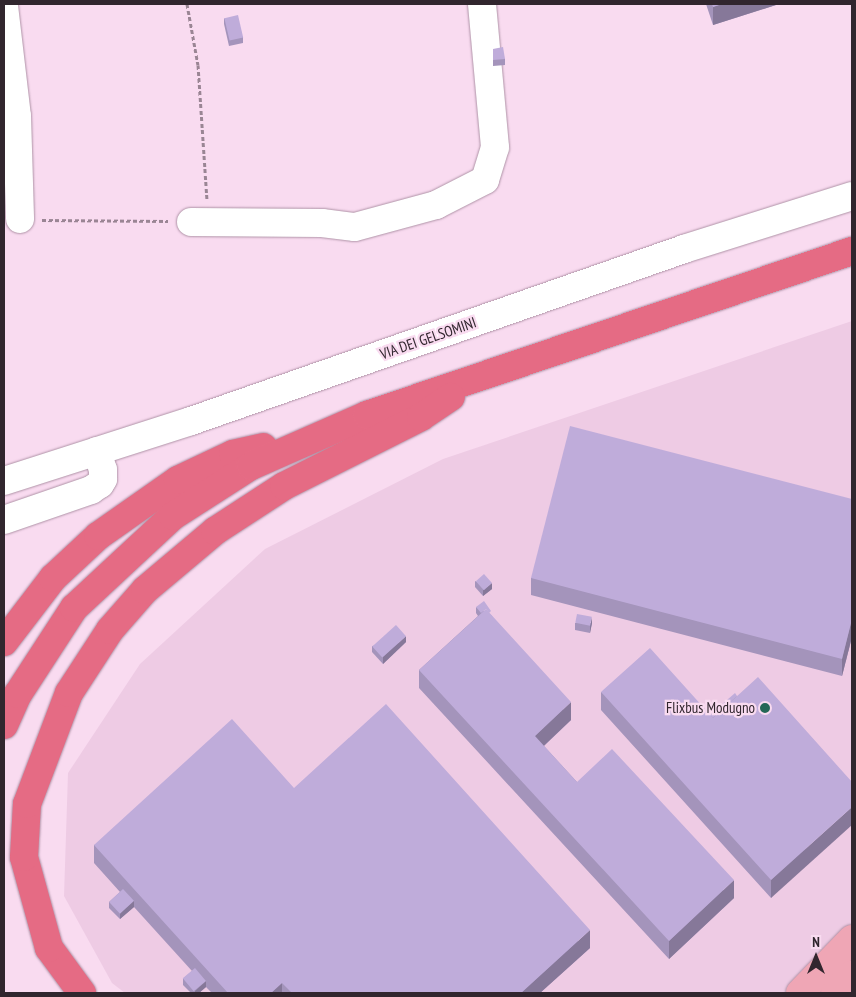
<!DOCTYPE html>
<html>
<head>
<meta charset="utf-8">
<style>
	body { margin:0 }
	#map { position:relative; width:856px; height:997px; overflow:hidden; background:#f9dbf0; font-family:"PT Sans Narrow",sans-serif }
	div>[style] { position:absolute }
	.built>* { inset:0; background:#eecbe4 }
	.path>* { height:3px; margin-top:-1.5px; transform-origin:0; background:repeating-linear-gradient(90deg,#9a8594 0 4px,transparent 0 6.5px) }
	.roads { filter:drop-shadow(0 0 1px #af93a7) drop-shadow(0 0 1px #af93a7) }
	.minor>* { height:28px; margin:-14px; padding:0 14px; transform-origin:14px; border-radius:14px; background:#fff }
	.major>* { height:28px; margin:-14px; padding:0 14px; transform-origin:14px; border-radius:14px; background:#efa6b5 }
	.highway>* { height:28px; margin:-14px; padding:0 14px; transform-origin:14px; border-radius:14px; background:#e56b84 }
	.wall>* { inset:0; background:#a494bb }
	.shaded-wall>* { inset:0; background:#867899 }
	.building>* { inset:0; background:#bfacda; transform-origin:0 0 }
	.dots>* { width:14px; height:14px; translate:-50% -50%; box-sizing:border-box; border:2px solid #f9dbf0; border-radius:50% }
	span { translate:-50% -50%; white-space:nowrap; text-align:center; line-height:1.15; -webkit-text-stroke:4.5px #f9dbf0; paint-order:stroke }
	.street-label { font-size:15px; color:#31262e }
	.poi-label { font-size:15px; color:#31262e }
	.right { translate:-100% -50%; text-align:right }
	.frame { position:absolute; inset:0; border:5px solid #31262e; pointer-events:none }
	.north { position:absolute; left:791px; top:932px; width:50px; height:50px; -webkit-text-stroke:4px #f9dbf0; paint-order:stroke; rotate:0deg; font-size:14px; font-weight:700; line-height:20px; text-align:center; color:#31262e }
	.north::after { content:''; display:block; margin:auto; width:18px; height:22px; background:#31262e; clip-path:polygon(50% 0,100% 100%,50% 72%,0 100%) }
</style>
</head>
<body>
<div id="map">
	<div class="built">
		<div style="clip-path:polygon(852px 321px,852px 993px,125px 993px,112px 983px,64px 896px,68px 773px,140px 664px,265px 549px,443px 459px)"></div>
	</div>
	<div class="path">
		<div style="left:187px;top:4px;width:62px;rotate:79.8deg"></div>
		<div style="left:198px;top:65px;width:135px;rotate:86.2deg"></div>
		<div style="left:42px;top:220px;width:126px;rotate:0.5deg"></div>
	</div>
	<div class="roads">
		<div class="minor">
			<div style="left:4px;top:6px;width:111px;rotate:83.3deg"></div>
			<div style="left:17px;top:116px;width:103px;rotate:88.3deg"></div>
			<div style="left:191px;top:222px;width:131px;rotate:0.4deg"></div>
			<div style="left:322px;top:223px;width:33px;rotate:7deg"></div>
			<div style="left:355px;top:227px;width:84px;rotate:-15.2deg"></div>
			<div style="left:436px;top:205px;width:55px;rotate:-27deg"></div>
			<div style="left:485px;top:180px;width:34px;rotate:-73deg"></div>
			<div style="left:495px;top:147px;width:144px;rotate:-95.2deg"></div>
			<div style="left:4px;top:481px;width:196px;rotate:-17.8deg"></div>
			<div style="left:191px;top:421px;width:522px;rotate:-19.23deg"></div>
			<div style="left:684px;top:249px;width:176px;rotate:-17.5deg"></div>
			<div style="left:4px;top:520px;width:92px;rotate:-19deg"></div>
			<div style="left:91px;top:490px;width:11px;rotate:-34deg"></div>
			<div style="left:100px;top:484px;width:6px;rotate:-59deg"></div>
			<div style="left:103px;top:479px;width:9px;rotate:-90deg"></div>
			<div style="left:103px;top:470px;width:20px;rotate:-108deg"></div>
		</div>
		<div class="major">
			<div style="left:800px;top:993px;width:75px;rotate:-46.1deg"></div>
			<div style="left:835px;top:993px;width:25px;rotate:-47deg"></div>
		</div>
		<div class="highway">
			<div style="left:4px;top:642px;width:81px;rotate:-52.6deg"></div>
			<div style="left:53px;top:578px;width:62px;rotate:-43deg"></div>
			<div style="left:98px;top:536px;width:98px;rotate:-35deg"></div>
			<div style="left:178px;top:480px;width:61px;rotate:-25.3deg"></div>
			<div style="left:233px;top:454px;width:31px;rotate:-13deg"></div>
			<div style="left:4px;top:725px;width:34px;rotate:-66deg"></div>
			<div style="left:18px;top:694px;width:103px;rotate:-56.9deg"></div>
			<div style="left:74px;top:608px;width:135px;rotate:-42.9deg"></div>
			<div style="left:173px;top:516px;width:93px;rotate:-32.7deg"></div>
			<div style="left:251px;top:466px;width:127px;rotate:-23.7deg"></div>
			<div style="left:367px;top:415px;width:512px;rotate:-18.68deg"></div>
			<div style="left:82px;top:993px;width:56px;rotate:-126.3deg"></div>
			<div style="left:49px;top:948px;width:94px;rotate:-105.4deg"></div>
			<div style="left:24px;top:857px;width:53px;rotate:-86.8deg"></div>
			<div style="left:27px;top:804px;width:119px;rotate:-69.3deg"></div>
			<div style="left:69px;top:693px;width:75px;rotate:-56.9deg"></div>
			<div style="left:110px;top:630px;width:53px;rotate:-48.8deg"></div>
			<div style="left:145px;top:590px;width:92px;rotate:-40.1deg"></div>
			<div style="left:215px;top:531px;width:82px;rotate:-33.1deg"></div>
			<div style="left:284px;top:486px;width:153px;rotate:-26.7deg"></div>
			<div style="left:421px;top:417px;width:36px;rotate:-34deg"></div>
		</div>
	</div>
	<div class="wall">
		<div style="clip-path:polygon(706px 4px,779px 4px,713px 25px)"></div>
		<div style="clip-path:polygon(224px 18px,243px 37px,243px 43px,229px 46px,224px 24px)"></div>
		<div style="clip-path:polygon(493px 49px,505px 59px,505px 65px,493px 66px)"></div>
		<div style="clip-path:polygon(852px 499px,852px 637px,842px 676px,531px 595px,531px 578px)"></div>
		<div style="clip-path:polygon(475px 581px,492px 589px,483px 596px,475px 587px)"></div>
		<div style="clip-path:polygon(476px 607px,491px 615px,571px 720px,544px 746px,577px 782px,734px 898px,669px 959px,419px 688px,419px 670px,478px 616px,476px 613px)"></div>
		<div style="clip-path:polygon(575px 623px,592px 623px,590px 633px,575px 630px)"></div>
		<div style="clip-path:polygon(406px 642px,383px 664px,372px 652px,372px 646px)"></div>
		<div style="clip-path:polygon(601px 692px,710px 715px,717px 714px,719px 712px,719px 707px,737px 696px,852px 782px,771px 898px,601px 710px)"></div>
		<div style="clip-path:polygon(294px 788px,590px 948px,540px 993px,212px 993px,206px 987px,199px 993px,191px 993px,183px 985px,183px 979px,192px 971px,134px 907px,120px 919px,109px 908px,109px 902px,120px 892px,94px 863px,94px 845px)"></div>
	</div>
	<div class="shaded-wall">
		<div style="clip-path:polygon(722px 4px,779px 4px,713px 25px,713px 7px)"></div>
		<div style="clip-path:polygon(492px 583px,492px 589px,483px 596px,483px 590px)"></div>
		<div style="clip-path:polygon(592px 617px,592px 623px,590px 633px,590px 627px)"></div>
		<div style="clip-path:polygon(852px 619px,852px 637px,842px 676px,842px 659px)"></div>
		<div style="clip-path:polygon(406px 636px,406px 642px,383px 664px,383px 657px)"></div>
		<div style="clip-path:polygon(571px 702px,571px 720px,535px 754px,535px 736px)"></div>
		<div style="clip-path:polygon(852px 807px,852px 825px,771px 898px,771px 880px)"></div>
		<div style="clip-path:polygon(734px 880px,734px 898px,669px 959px,669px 941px)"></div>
		<div style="clip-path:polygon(134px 901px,134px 907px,120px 919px,120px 913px)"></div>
		<div style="clip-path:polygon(590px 930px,590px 948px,540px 993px,521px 993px)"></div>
		<div style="clip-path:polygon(206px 981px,206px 987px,199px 993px,195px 993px,195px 991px)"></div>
		<div style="clip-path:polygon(282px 983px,282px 993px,271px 993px)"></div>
	</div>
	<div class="building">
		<div style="clip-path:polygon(712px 4px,722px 4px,713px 7px)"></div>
		<div style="left:238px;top:15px;width:23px;height:14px;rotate:77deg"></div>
		<div style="clip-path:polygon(503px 47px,505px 59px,493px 60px,493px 49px)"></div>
		<div style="clip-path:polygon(570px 426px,852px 499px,852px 619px,842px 659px,531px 578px)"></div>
		<div style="left:484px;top:574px;width:12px;height:11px;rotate:48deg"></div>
		<div style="clip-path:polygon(484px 601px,491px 611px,489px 613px,486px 609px,481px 613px,476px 607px)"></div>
		<div style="clip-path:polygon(486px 609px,571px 702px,535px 736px,577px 782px,612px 749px,734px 880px,669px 941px,419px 670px)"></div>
		<div style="left:577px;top:614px;width:15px;height:9px;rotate:11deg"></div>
		<div style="left:396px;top:625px;width:15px;height:32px;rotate:48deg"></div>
		<div style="clip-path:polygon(650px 648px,713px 718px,758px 677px,852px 782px,852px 807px,771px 880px,601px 692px)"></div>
		<div style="clip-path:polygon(735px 693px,737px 696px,722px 710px,719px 707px)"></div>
		<div style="clip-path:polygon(386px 704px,590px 930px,521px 993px,292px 993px,282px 983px,271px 993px,228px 993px,94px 845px,232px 719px,294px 788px)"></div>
		<div style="clip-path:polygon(715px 711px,717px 714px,713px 718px,710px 715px)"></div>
		<div style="left:123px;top:889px;width:16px;height:19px;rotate:47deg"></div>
		<div style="left:195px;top:968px;width:17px;height:16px;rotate:50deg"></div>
	</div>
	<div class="dots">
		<div style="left:765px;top:708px;background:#246756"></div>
	</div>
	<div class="street-label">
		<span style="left:428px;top:338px;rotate:-19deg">VIA DEI GELSOMINI</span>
	</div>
	<div class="poi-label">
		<span class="right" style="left:755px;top:708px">Flixbus Modugno</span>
	</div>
	<div class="frame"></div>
	<div class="north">N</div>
</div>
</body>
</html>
